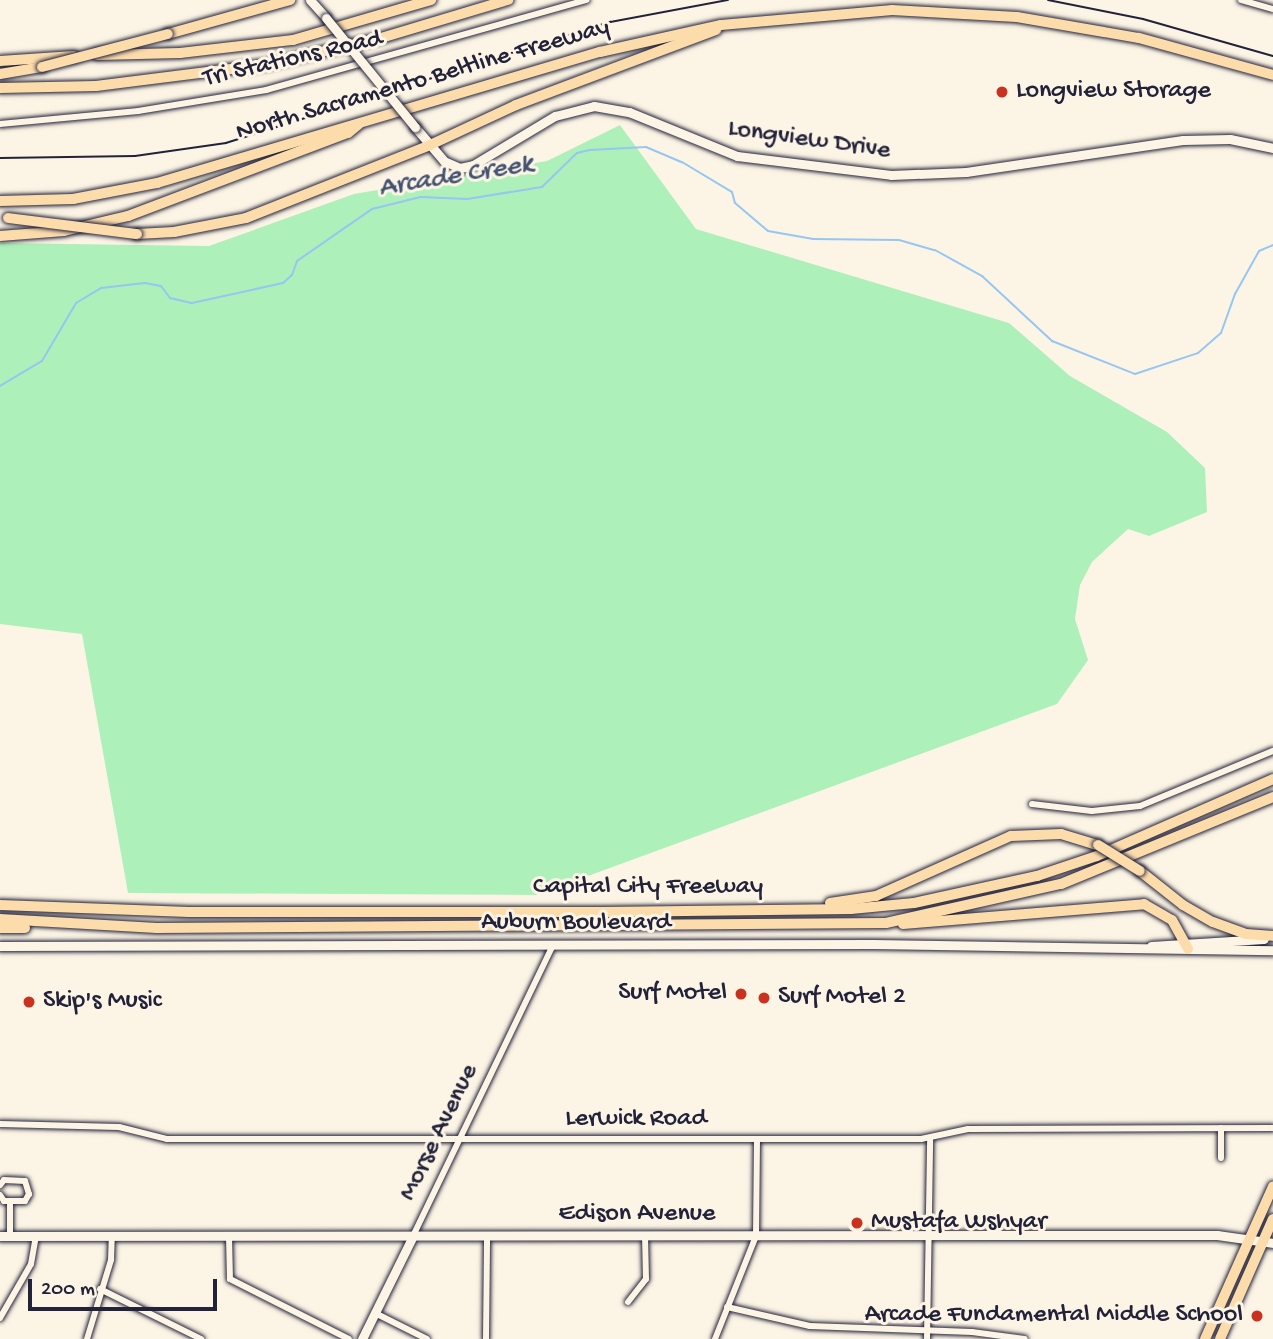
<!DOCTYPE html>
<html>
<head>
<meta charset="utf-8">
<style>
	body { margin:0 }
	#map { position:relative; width:1273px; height:1339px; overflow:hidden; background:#fcf5e5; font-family:"Gochi Hand",sans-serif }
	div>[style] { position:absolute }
	.green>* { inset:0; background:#aef0b9 }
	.stream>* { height:2px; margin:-1px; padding:0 1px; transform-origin:1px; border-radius:1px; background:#96c6f2 }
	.roads { filter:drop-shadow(0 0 2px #22223b) drop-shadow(0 0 2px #22223b) }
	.street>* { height:6px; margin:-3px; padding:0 3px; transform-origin:3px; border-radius:3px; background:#fcf5e5 }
	.secondary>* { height:9px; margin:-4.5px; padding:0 4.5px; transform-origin:4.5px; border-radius:4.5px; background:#fcf5e5 }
	.primary>* { height:10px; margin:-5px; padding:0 5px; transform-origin:5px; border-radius:5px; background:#fddcac }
	.highway>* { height:10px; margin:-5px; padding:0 5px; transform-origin:5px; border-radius:5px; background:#fddcac }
	.tram>* { height:2px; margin:-1px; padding:0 1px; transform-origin:1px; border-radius:1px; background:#22223b }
	.bridges { filter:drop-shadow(0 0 2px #22223b) drop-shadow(0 0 2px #22223b) }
	.secondary-bridge>* { height:9px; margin:-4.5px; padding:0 4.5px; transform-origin:4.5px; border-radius:4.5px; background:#fcf5e5 }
	.highway-bridge>* { height:10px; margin:-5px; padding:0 5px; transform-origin:5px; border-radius:5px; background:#fddcac }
	.dots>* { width:19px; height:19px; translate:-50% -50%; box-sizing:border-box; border:4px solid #fcf5e5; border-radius:50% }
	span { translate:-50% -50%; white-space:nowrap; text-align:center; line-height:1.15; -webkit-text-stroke:6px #fcf5e5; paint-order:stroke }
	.street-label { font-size:26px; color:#22223b }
	.poi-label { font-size:26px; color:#22223b }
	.left { translate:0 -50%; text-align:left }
	.right { translate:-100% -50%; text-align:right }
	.water-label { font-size:28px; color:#455372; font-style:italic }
	.scale { position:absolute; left:28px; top:1279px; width:189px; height:32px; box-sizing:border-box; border:4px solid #22223b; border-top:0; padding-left:9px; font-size:21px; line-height:24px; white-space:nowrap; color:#22223b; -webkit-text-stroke:5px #fcf5e5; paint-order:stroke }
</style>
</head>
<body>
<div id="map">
	<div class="green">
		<div style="clip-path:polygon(620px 125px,696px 229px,1009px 323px,1070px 376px,1167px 432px,1205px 468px,1207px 512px,1149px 536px,1128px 529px,1092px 562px,1080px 585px,1075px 619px,1088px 660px,1057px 704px,536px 895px,128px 893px,82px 634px,0 624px,0 243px,209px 246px,354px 194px,547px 161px)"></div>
	</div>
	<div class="stream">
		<div style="left:0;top:386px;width:49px;rotate:-30.8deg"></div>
		<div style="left:42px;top:361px;width:67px;rotate:-59.6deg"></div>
		<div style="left:76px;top:303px;width:29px;rotate:-31deg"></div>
		<div style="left:101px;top:288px;width:44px;rotate:-6.5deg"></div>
		<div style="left:145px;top:283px;width:16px;rotate:11deg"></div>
		<div style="left:161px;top:286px;width:15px;rotate:53deg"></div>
		<div style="left:170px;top:298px;width:23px;rotate:13deg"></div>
		<div style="left:192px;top:303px;width:93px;rotate:-12.4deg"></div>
		<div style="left:283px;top:283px;width:12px;rotate:-42deg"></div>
		<div style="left:292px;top:275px;width:15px;rotate:-70deg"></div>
		<div style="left:297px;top:261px;width:91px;rotate:-34.7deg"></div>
		<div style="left:372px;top:209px;width:50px;rotate:-13.8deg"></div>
		<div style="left:421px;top:197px;width:46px;rotate:2.5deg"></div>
		<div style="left:467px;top:199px;width:76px;rotate:-9.1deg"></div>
		<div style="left:542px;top:187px;width:49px;rotate:-44.2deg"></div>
		<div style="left:577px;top:153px;width:13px;rotate:-13deg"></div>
		<div style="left:590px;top:150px;width:56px;rotate:-3.1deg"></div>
		<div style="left:646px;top:147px;width:39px;rotate:23deg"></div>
		<div style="left:682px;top:162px;width:58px;rotate:31deg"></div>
		<div style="left:732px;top:192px;width:11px;rotate:75deg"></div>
		<div style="left:735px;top:203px;width:43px;rotate:40.3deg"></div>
		<div style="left:768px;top:231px;width:46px;rotate:10.1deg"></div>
		<div style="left:813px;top:239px;width:86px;rotate:0.7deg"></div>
		<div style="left:899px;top:240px;width:37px;rotate:16deg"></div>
		<div style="left:935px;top:250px;width:54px;rotate:29deg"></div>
		<div style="left:982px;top:276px;width:96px;rotate:42.9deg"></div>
		<div style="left:1052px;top:341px;width:89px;rotate:21.7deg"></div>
		<div style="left:1135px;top:374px;width:66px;rotate:-18.4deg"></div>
		<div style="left:1198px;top:353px;width:30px;rotate:-41deg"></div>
		<div style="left:1221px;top:333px;width:41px;rotate:-70.3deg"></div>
		<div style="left:1235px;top:294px;width:49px;rotate:-60.8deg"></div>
		<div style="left:1259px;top:251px;width:15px;rotate:-23deg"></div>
	</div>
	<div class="roads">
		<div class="street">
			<div style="left:1241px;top:0;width:33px;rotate:16deg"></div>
			<div style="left:0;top:124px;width:139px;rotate:-5.4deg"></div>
			<div style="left:138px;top:111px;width:130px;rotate:-9.3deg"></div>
			<div style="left:266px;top:90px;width:333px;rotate:-15.7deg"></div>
			<div style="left:1032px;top:804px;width:60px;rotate:6.7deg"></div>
			<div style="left:1092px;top:811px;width:48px;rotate:-5.9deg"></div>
			<div style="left:1140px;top:806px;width:144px;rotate:-22.5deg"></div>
			<div style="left:0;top:1124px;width:119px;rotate:1.4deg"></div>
			<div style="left:119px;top:1127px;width:49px;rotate:14deg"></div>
			<div style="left:167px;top:1139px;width:754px"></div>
			<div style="left:921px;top:1139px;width:48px;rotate:-12deg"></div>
			<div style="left:968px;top:1129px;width:305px;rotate:-0.2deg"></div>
			<div style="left:1221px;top:1128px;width:30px;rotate:90deg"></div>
			<div style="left:0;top:1185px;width:6px;rotate:-51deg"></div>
			<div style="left:4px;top:1180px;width:21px;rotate:3deg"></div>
			<div style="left:25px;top:1181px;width:14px;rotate:73deg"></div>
			<div style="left:29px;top:1194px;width:8px;rotate:120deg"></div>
			<div style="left:25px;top:1201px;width:21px;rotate:180deg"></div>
			<div style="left:4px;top:1201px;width:7px;rotate:-124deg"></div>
			<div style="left:10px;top:1236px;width:35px;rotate:-90deg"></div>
			<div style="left:229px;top:1236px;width:43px;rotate:88.7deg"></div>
			<div style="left:230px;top:1279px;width:133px;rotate:26.8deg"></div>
			<div style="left:413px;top:1236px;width:323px;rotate:-64.3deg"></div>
			<div style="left:100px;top:1289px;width:113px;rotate:26.3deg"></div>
			<div style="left:628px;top:1302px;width:29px;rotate:-52deg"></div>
			<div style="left:646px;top:1279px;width:43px;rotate:-91.3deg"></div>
			<div style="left:727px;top:1307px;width:85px;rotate:12.9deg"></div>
			<div style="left:810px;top:1326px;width:162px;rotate:2.1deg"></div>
			<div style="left:972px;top:1332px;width:53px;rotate:7.5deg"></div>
			<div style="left:375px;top:1313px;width:58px;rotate:26.6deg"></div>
			<div style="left:0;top:1318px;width:62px;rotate:-60.1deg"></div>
			<div style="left:31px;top:1264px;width:28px;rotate:-80deg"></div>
			<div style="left:87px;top:1339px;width:83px;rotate:-73.1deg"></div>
			<div style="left:111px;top:1260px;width:24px;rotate:-88deg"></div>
			<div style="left:486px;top:1339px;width:103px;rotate:-89.4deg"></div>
			<div style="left:715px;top:1339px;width:111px;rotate:-68.3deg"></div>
			<div style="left:756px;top:1236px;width:97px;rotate:-89.4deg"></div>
			<div style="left:927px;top:1339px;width:201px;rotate:-89.1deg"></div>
		</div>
		<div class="secondary">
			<div style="left:310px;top:0;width:24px;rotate:48deg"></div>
			<div style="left:415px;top:127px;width:45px;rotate:49.5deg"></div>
			<div style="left:444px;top:161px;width:17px;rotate:24deg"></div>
			<div style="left:460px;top:168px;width:13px;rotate:-13deg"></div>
			<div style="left:473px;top:165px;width:96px;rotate:-30.9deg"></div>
			<div style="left:555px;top:116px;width:40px;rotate:-14.4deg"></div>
			<div style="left:594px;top:106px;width:36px;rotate:10deg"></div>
			<div style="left:629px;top:112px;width:117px;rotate:22.2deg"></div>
			<div style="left:737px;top:156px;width:155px;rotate:7deg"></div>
			<div style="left:891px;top:175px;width:75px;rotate:-2.3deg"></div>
			<div style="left:966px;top:172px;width:219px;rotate:-8.4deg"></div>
			<div style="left:1183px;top:140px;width:47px;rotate:-1.2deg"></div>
			<div style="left:1230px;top:139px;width:44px;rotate:11.8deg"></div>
			<div style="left:0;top:946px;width:873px;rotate:-0.13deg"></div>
			<div style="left:873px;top:944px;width:400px;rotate:0.9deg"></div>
			<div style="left:1151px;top:946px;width:113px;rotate:-3.5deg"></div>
			<div style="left:0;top:1236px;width:1217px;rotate:-0.05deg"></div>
			<div style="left:1217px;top:1235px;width:57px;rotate:8.1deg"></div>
			<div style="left:362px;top:1339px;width:115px;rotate:-63.7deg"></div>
		</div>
		<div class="primary">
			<div style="left:1205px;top:1339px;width:167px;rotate:-66deg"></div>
			<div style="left:1220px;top:1339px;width:131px;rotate:-66.2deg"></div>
		</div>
		<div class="highway">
			<div style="left:168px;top:34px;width:127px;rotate:-15.6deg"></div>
			<div style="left:97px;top:55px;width:83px;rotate:-1.4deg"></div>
			<div style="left:180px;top:53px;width:114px;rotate:-6.6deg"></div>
			<div style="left:293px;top:40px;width:144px;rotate:-16.2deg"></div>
			<div style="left:0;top:61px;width:74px;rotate:-3.9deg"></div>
			<div style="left:0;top:74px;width:43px;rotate:-9.5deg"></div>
			<div style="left:0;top:88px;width:96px;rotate:-1.2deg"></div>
			<div style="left:96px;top:86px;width:174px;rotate:-7.2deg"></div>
			<div style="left:269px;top:64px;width:115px;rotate:-13.1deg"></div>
			<div style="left:381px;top:38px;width:133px;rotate:-16.7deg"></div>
			<div style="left:0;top:201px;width:73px;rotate:-1.6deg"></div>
			<div style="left:73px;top:199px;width:86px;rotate:-10.8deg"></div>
			<div style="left:157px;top:183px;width:462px;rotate:-16.5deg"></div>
			<div style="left:600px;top:52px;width:124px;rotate:-12.6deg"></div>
			<div style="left:721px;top:25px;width:172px;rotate:-5deg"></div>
			<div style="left:892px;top:10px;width:125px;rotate:3.2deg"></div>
			<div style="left:1017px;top:17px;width:124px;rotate:9.8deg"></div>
			<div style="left:1139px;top:38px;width:139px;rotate:15.4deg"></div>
			<div style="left:137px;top:234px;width:37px;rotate:-3deg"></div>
			<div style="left:174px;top:232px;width:73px;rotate:-11deg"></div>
			<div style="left:246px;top:218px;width:198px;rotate:-21.6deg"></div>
			<div style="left:430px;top:145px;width:95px;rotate:-24.9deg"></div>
			<div style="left:516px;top:105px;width:214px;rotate:-20.6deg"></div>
			<div style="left:0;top:236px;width:64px;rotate:-4.5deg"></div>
			<div style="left:64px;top:231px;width:66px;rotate:-13.2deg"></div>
			<div style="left:128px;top:216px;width:235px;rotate:-20.7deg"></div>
			<div style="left:348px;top:133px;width:14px;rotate:-39deg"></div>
			<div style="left:1140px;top:871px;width:55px;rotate:38.3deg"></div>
			<div style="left:1183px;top:905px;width:34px;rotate:30deg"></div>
			<div style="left:1213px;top:922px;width:35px;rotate:20deg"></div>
			<div style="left:1246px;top:934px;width:27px;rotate:4deg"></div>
			<div style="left:830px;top:903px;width:47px;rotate:-8.7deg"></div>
			<div style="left:876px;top:896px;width:148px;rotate:-24deg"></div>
			<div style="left:1011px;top:836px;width:50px;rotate:-2.3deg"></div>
			<div style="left:1061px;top:834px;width:39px;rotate:17deg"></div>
			<div style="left:0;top:905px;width:189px;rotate:2.1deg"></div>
			<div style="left:189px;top:912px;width:414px"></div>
			<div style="left:603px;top:912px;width:248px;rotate:-0.7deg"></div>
			<div style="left:851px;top:909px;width:63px;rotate:-5.4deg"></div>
			<div style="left:914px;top:903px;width:126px;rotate:-12.4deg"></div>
			<div style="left:1037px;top:876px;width:63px;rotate:-18.4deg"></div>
			<div style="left:1097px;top:856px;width:192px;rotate:-23.6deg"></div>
			<div style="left:0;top:919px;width:157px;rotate:3.3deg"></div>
			<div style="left:157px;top:928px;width:729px;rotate:-0.39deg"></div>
			<div style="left:886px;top:923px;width:179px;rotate:-12.6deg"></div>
			<div style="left:1061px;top:884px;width:229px;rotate:-22.3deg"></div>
			<div style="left:903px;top:924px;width:242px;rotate:-4.7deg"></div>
			<div style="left:1144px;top:904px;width:32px;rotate:30deg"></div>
			<div style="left:1172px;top:920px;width:33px;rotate:61deg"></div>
			<div style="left:0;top:928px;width:25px"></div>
		</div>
	</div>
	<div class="tram">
		<div style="left:1048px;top:0;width:97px;rotate:11.3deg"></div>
		<div style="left:1143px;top:19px;width:135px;rotate:15.9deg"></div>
		<div style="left:0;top:158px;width:135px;rotate:-0.8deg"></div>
		<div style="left:135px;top:156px;width:92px;rotate:-8.1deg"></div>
		<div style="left:226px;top:143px;width:403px;rotate:-17.5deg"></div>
		<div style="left:610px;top:22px;width:120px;rotate:-10.6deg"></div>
	</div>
	<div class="bridges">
		<div class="secondary-bridge">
			<div style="left:326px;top:18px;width:141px;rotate:50.8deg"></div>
		</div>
		<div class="highway-bridge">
			<div style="left:42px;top:67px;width:130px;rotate:-14.7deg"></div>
			<div style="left:8px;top:218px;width:130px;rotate:7.1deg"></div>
			<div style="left:1098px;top:845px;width:49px;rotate:31.8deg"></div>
		</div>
	</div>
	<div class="dots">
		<div style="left:1002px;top:92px;background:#c8321e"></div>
		<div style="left:741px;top:994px;background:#c8321e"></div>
		<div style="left:764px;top:998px;background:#c8321e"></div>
		<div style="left:29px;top:1002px;background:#c8321e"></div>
		<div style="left:857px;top:1223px;background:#c8321e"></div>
		<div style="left:1257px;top:1316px;background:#c8321e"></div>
	</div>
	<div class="street-label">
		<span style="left:293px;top:60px;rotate:-13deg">Tri Stations Road</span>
		<span style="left:423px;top:81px;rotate:-16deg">North Sacramento Beltline Freeway</span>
		<span style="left:809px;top:141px;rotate:8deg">Longview Drive</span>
		<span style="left:648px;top:888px">Capital City Freeway</span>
		<span style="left:576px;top:924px">Auburn Boulevard</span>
		<span style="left:636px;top:1120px">Lerwick Road</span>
		<span style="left:440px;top:1133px;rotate:-64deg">Morse Avenue</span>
		<span style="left:637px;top:1215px">Edison Avenue</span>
	</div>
	<div class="poi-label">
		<span class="left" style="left:1016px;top:92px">Longview Storage</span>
		<span class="right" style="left:727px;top:994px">Surf Motel</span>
		<span class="left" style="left:778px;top:998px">Surf Motel 2</span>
		<span class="left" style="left:43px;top:1002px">Skip's Music</span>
		<span class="left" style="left:871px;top:1223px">Mustafa Wshyar</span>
		<span class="right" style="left:1243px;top:1316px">Arcade Fundamental Middle School</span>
	</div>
	<div class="water-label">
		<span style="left:456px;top:177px;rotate:-9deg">Arcade Creek</span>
	</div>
	<div class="scale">200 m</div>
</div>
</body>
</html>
